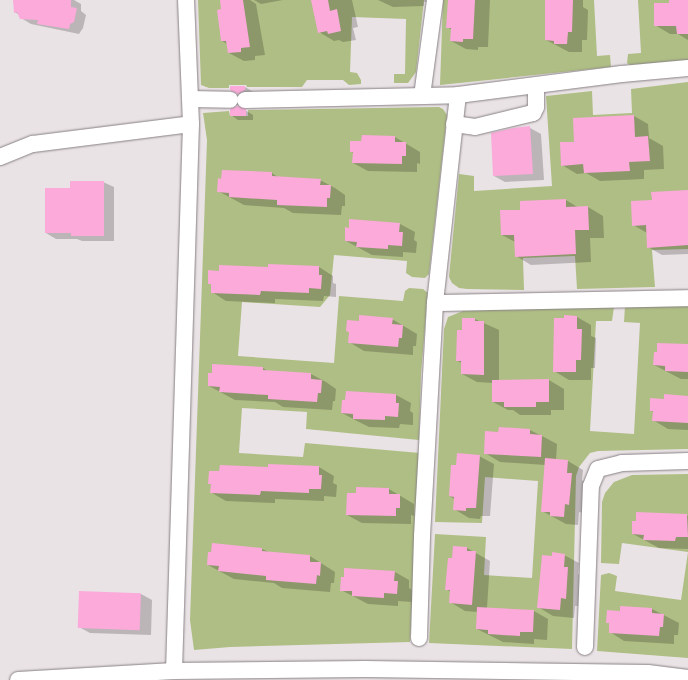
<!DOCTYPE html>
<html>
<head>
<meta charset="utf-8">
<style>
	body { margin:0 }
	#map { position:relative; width:688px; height:680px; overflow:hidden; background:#eae3e6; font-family:Signika,sans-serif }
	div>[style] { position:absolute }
	.green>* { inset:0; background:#afbe84 }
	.shadow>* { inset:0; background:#0003 }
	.building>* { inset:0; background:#fbaada; transform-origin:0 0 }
	.roads { filter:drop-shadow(0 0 1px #878084) drop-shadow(0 0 1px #878084) }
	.minor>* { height:16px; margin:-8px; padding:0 8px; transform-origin:8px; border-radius:8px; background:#fff }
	span { translate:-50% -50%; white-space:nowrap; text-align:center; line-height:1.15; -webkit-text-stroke:3px #fff; paint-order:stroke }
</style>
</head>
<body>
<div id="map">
	<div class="green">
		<div style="clip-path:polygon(198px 0,424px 0,416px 72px,408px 83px,394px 83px,394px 74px,405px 74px,406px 19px,352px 17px,350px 72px,357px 73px,361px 80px,361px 84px,349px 85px,343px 80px,307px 80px,302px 87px,247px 87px,246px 85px,229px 85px,229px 88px,209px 88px,201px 85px)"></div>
		<div style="clip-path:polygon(443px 0,594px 0,597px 56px,610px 55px,611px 67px,440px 85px)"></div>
		<div style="clip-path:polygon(638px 0,688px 0,688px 60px,630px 65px,627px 63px,628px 54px,641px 53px)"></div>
		<div style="clip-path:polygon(688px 82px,688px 249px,652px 250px,655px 287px,577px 289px,575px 256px,523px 258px,524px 290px,467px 289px,459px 288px,452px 283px,449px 277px,459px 174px,474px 176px,474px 191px,552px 186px,546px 96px,592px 91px,593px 115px,632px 113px,631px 89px)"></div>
		<div style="clip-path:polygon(439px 107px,443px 109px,447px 115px,429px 274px,425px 278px,412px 277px,406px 273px,407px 261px,334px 255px,330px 295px,320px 307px,242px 302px,238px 356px,334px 363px,339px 296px,403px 301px,405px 291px,409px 288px,423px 289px,428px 293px,421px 373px,419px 440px,306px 429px,307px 412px,242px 408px,239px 453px,303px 457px,305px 443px,420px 453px,410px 642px,230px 647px,194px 650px,190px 620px,207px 140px,203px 113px,229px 111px,230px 116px,248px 116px,248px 110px)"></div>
		<div style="clip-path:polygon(688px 305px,688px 449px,598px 451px,590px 453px,579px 467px,576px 476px,572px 649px,429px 643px,435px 534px,486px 537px,484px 575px,532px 578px,538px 481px,485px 477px,482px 523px,435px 522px,444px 329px,448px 317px,463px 311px,590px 306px,614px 307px,612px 321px,596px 321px,590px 431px,634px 434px,640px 323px,624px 322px,625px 306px)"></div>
		<div style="clip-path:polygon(688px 474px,688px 658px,597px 651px,601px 575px,609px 573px,617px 576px,615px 591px,681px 600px,688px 552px,622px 543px,619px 564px,601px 563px,602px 502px,605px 493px,614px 482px,632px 475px)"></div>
	</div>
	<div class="shadow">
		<div style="clip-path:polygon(14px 0,74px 0,81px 4px,81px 11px,86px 15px,83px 28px,79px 34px,31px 24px,21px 18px,19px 15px,15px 12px)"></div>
		<div style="clip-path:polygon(221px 0,250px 0,256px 4px,265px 55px,255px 56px,255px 60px,244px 61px,229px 53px,227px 44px,222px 41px)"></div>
		<div style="clip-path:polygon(254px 0,283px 0,261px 4px)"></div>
		<div style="clip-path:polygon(312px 0,352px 0,358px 27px,353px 28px,356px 40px,343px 42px,339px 40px,334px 41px,319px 32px)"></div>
		<div style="clip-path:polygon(378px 0,437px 0,437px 1px,424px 2px,424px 6px,393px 7px)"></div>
		<div style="clip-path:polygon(449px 0,490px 0,488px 47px,478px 47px,478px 50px,466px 49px,451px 41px,452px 30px,447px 27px)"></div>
		<div style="clip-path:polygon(546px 0,583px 0,583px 7px,588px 10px,587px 40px,582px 40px,582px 52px,569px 52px,546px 40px)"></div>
		<div style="clip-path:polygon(670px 0,688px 0,688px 40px,678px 34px,670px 34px,655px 25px,670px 4px)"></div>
		<div style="clip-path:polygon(245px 87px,252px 91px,252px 95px,246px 98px,231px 90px)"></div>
		<div style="clip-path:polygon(245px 110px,253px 115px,253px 120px,238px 120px,231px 115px)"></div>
		<div style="clip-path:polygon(634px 116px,648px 124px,649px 138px,663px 146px,664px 169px,644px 170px,644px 179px,600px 181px,586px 173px,577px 174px,562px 165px,575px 143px)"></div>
		<div style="clip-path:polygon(530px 128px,541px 134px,544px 180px,505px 182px,494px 176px,513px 129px)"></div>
		<div style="clip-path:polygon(363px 136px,395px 137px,420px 152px,420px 164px,417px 163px,417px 172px,368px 171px,353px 163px,354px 153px,351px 152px,362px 142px)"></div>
		<div style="clip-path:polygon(272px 173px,279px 178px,320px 180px,335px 188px,345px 195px,345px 206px,342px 206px,341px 215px,293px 213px,284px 208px,244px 205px,218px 191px)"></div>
		<div style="clip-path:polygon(103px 182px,114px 187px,114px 241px,82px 241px,77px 239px,56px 239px,46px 233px,71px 189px)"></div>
		<div style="clip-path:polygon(688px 191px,688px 254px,662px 255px,648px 247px,647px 233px,633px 225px,653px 201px)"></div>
		<div style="clip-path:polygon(566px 200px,579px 208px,588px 207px,603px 216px,604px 238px,590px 238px,591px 262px,531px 265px,516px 256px,515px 242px,502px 235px,521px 210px)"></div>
		<div style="clip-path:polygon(400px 224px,415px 232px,414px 240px,417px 242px,416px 253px,403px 252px,403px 257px,372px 255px,346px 241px)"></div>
		<div style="clip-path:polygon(319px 267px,333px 276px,333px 283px,336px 284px,336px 297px,324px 296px,323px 301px,275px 299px,275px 303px,226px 301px,212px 292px,212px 285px,209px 283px,220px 272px,269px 268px)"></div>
		<div style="clip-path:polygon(577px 317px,591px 325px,591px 336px,596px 338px,595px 368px,591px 368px,591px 380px,569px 380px,554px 371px)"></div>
		<div style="clip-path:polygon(392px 319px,417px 334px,416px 346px,413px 346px,413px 355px,364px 351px,349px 342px,360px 322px)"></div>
		<div style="clip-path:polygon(463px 319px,475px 319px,499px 330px,499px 380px,549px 380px,564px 389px,564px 410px,551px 410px,551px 415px,520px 415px,513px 410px,508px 410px,493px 402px,493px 383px,477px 382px,462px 374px,462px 363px,457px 361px,463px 331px)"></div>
		<div style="clip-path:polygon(688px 345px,688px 379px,681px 379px,654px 365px)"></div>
		<div style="clip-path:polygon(263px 368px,269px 372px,311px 374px,326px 382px,336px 389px,335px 401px,333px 401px,332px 410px,283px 407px,275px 402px,235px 400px,209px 386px)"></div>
		<div style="clip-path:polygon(347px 392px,396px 395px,411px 403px,410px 411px,413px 413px,413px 425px,400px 424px,399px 428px,369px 427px,357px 421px,342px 413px,346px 401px)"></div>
		<div style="clip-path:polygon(688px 397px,688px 430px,668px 429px,653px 420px,654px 412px,651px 411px,665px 400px)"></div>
		<div style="clip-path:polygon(500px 428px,530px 430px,542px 436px,557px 444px,556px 460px,568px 461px,583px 470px,582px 480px,586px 483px,584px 513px,579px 512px,578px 525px,566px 524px,542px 511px,546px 465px,500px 462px,485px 453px,499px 433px)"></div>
		<div style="clip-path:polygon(479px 456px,494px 464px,490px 516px,481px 516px,480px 519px,469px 518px,454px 509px,454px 499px,450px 496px,457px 466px)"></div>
		<div style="clip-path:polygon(319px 467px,334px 476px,333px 483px,337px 485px,336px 497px,324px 496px,324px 501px,275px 499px,275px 503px,226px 501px,212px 493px,212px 485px,209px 483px,269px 468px)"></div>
		<div style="clip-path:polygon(389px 489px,414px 504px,414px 516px,411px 515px,411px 524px,362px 523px,347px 515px)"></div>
		<div style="clip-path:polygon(686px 515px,688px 516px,688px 549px,659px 548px,633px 534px)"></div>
		<div style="clip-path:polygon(213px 544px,262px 549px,269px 552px,310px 556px,335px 572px,334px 583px,331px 583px,330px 592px,282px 588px,274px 583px,234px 579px,208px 565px)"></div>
		<div style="clip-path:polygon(467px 548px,490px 561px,487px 608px,534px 611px,548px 619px,547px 640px,534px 639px,534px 644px,503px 642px,477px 629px,478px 612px,465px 611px,450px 602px,451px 592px,446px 589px,453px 559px)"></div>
		<div style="clip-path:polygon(564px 555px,579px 563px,578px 574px,583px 577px,580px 606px,575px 606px,574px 618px,553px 616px,538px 607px,552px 557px)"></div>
		<div style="clip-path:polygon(395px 572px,409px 580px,409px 588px,412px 590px,412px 602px,398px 601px,398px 606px,368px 604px,341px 590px,345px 578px)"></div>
		<div style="clip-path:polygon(80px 592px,141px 594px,152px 600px,151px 635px,90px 633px,79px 627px)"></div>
		<div style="clip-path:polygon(652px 609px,679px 623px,678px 635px,674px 635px,674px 644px,624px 641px,610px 632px,610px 624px,607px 622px,621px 612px)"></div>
	</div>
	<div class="building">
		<div style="clip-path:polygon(13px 0,71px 0,71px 7px,77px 8px,74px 22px,70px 24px,69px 29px,37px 24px,38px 20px,20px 19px,17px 12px,14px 13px)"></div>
		<div style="clip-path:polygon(220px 0,243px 0,250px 47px,241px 48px,241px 52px,228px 53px,226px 41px,221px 41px,217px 10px,221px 9px)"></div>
		<div style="clip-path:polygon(311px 0,328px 0,330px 11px,337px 9px,341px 31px,328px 34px,327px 31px,318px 33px)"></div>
		<div style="clip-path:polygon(448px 0,475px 0,473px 39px,463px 39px,463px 42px,450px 41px,451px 28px,446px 28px)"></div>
		<div style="clip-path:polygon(545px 0,573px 0,572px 32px,568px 32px,567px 44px,554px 44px,554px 41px,545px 40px)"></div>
		<div style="clip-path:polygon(669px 0,688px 0,688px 34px,677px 34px,676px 26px,654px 26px,654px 3px,669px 3px)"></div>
		<div style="clip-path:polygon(230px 86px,245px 86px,245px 90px,238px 94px,230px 90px)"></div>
		<div style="clip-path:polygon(238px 106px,246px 109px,246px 116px,230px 116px,230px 109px)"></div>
		<div style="clip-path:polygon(634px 115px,635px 137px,648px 136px,650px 161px,629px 162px,630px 171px,584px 173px,583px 164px,561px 166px,560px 142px,574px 142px,573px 118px)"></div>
		<div style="clip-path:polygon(530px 126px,533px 174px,493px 176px,491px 133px,513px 128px)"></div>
		<div style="clip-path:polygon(362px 135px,395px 136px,395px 142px,406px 142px,406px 156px,402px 156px,402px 164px,352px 163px,353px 152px,350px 152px,350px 141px,361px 141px)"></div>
		<div style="clip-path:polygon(222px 170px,272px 172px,272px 176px,321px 179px,320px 185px,331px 185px,330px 198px,327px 198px,327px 207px,277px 205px,277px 200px,229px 197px,229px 193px,217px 192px,218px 178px,221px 179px)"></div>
		<div style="clip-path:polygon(70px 181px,104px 181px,104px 236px,71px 236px,71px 233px,45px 233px,45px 188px,70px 188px)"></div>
		<div style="clip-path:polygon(688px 190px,688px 245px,647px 248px,646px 225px,632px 226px,631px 201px,652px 200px,651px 192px)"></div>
		<div style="clip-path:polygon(566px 199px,566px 207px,588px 206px,589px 230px,575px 230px,576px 254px,515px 257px,514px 235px,501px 235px,500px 210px,520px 210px,520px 201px)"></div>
		<div style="clip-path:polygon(349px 219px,400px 223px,399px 232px,403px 232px,402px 246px,388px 245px,388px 249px,356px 247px,357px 242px,345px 241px,345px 227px,349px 228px)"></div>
		<div style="clip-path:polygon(268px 264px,319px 266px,319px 275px,322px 275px,321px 289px,309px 288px,309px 293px,261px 291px,260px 295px,211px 293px,211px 284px,208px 284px,208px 270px,219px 271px,219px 265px,268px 267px)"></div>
		<div style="clip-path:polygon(359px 315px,393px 318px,392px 324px,403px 325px,402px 338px,399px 338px,398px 347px,348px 343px,349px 332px,346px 331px,347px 320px,359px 321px)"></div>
		<div style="clip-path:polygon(564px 315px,577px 316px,577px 329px,582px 329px,581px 360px,576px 360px,576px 372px,553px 372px,554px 318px,564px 318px)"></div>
		<div style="clip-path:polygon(462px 318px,475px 318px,475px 321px,484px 321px,484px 375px,461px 374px,461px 361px,456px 361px,457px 330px,462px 330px)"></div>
		<div style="clip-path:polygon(657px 343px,688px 344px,688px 372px,665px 371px,665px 366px,653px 365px,654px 352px,657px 352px)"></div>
		<div style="clip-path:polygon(212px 364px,263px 367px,263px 370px,311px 373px,311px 379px,322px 380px,321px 393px,318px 393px,317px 402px,268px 399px,268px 395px,219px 392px,220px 387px,208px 386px,208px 373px,212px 373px)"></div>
		<div style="clip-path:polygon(549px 379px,549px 402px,536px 402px,536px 407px,504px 407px,504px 402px,492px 402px,492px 380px)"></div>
		<div style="clip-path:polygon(346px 391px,396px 394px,396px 403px,399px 403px,398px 417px,385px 416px,385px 420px,353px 419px,353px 414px,341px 413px,342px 400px,345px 400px)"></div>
		<div style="clip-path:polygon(664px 394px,688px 396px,688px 423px,652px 421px,653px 411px,650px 411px,650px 398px,664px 399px)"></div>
		<div style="clip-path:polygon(499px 427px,530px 429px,530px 434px,542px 435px,541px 457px,484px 454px,485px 431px,498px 432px)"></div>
		<div style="clip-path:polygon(457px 453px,480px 455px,476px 508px,466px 508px,466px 511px,453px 510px,454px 497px,449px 496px,451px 465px,456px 465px)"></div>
		<div style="clip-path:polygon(545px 458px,568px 460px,567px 473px,572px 473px,569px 505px,565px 504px,564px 517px,550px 516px,550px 512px,541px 512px)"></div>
		<div style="clip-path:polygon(268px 464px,319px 466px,319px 475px,322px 475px,321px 489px,309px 489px,309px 493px,261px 491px,260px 495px,210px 493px,211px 484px,208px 484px,209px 471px,219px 471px,220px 465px,268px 467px)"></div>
		<div style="clip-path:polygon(356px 487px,389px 488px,389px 494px,400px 494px,400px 508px,396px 508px,396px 516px,346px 515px,347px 493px,356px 493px)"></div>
		<div style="clip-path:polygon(636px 512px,687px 514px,688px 537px,676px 537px,675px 541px,643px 540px,644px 535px,632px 534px,632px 521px,636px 521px)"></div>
		<div style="clip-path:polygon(212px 543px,262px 548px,262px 551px,310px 555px,310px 562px,321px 562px,320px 576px,317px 575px,316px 584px,266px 580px,266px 576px,218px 571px,219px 566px,207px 565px,208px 552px,211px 552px)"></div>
		<div style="clip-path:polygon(453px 546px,467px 547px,467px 551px,476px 551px,472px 605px,449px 603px,450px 590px,445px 590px,448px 558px,452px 558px)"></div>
		<div style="clip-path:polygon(552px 552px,565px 554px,564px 567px,568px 567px,566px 599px,561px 598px,560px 610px,537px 608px,542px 555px,552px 556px)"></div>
		<div style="clip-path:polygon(344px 568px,395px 571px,394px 581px,398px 581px,397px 594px,384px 593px,384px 598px,352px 596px,352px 591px,340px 591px,341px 577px,344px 577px)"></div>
		<div style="left:79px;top:591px;width:62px;height:37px;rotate:2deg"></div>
		<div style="clip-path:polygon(620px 606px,652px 608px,652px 613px,664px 614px,663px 627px,660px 627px,659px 636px,609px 633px,609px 623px,606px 623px,607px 610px,620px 611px)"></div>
		<div style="clip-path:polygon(477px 607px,534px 610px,533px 632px,520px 632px,520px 636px,488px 634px,488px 630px,476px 629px)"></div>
	</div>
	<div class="roads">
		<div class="minor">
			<div style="left:422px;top:96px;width:97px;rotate:-82.3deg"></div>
			<div style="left:191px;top:99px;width:39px;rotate:1deg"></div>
			<div style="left:245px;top:100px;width:213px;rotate:-1.3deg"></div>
			<div style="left:458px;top:95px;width:165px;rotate:-7.3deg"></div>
			<div style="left:622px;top:74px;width:66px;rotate:-5.2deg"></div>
			<div style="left:454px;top:124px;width:21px;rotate:8deg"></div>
			<div style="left:475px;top:127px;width:60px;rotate:-13.6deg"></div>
			<div style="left:533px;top:113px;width:7px;rotate:-63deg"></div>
			<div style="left:536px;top:107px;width:21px;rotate:-90deg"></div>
			<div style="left:0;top:157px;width:35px;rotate:-22deg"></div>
			<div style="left:33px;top:144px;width:159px;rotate:-7.2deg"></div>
			<div style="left:435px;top:303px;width:253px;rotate:-1.1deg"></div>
			<div style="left:419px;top:638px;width:102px;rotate:-88.3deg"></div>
			<div style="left:422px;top:536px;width:233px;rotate:-86.8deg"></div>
			<div style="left:435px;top:303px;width:209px;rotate:-83.7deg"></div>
			<div style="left:585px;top:647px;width:161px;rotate:-87.9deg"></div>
			<div style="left:591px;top:486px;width:18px;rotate:-68deg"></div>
			<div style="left:598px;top:469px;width:25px;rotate:-14deg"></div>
			<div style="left:622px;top:463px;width:66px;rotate:-1.7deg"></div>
			<div style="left:174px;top:671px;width:191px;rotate:-0.6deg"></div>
			<div style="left:365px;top:669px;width:283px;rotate:0.8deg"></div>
			<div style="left:648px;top:673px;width:40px;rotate:7.1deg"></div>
			<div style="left:18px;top:680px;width:156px;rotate:-3.3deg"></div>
			<div style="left:174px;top:671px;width:547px;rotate:-88.22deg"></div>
			<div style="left:191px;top:124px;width:124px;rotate:-92.3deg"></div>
		</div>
	</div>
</div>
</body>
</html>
